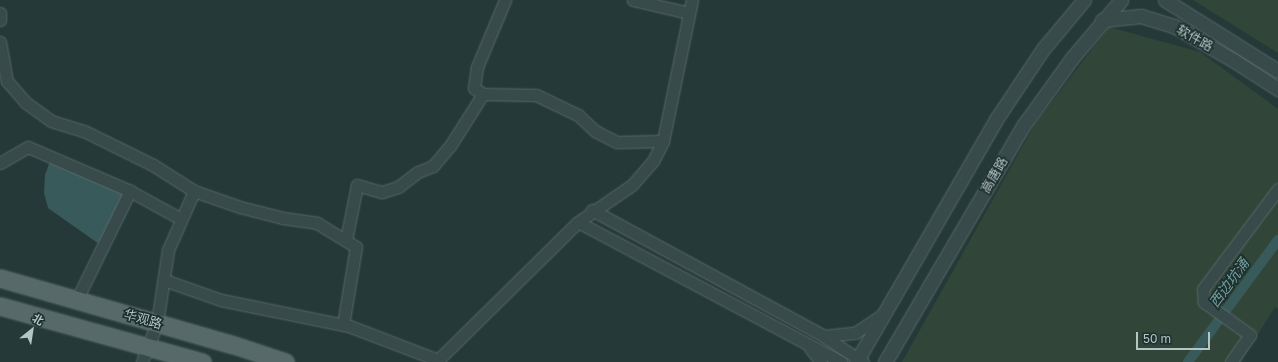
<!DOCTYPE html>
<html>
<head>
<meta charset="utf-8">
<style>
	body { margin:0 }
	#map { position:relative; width:1278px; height:362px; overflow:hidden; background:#263939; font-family:"Golos Text","Noto Sans SC",sans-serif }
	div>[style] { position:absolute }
	.green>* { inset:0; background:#314638 }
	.water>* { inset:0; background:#385a5a }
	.canal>* { height:10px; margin:-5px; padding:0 5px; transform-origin:5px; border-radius:5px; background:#385a5a }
	.roads { filter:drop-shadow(0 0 1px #576868) drop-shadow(0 0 1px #576868) }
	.minor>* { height:11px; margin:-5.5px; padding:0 5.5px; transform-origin:5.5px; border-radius:5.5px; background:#394a4a }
	.tertiary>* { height:13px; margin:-6.5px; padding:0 6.5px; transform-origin:6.5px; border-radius:6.5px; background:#394a4a }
	.primary>* { height:17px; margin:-8.5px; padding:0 8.5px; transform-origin:8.5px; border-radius:8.5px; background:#576a69 }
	span { translate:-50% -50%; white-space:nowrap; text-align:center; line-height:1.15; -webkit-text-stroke:3.5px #1e2f2f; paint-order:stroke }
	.street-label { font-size:13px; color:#b5c5c5 }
	.water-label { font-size:14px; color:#72a19f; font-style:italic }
	.north { position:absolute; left:12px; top:310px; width:40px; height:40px; -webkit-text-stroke:3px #1e2f2f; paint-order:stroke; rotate:30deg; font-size:11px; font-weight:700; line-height:16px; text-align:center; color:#b5c5c5 }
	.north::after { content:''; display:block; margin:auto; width:14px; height:18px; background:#b5c5c5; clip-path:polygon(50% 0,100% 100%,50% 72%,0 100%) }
	.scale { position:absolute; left:1136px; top:332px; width:74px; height:18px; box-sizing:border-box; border:2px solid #b5c5c5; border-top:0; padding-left:5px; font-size:12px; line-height:14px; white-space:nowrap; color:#b5c5c5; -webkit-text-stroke:3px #1e2f2f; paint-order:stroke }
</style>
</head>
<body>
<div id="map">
	<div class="green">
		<div style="clip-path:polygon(1193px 0,1278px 0,1278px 53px)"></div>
		<div style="clip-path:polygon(1109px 27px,1200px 52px,1278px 109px,1278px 309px,1275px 307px,1241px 362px,902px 362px,1035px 124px)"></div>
	</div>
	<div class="water">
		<div style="clip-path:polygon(50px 161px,126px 192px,99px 244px,48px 208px,44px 193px,45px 175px)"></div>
	</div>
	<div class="canal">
		<div style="left:1188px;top:362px;width:152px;rotate:-53.6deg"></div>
	</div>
	<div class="roads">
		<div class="minor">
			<div style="left:633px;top:0;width:57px;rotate:13.1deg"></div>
			<div style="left:0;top:13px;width:7px;rotate:90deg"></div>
			<div style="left:0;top:42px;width:40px;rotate:80deg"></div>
			<div style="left:7px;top:81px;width:28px;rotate:49deg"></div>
			<div style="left:25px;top:102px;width:32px;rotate:36deg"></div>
			<div style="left:51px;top:121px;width:34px;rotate:17deg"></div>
			<div style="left:84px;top:131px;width:77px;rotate:26.2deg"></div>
			<div style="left:153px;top:165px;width:49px;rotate:32.4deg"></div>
			<div style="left:483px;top:94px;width:53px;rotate:1.1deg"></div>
			<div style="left:536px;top:95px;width:47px;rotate:25.5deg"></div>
			<div style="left:578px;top:115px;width:23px;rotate:43deg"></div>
			<div style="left:595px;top:131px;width:25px;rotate:27deg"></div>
			<div style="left:617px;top:142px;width:46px;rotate:-1.2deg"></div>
			<div style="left:0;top:163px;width:32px;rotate:-30deg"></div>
			<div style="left:28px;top:147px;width:111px;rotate:23.3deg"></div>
			<div style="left:130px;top:191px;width:58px;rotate:28.8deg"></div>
			<div style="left:592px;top:210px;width:262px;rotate:28.5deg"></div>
			<div style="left:822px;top:335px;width:49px;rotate:33.4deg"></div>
			<div style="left:578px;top:222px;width:298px;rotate:28deg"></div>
			<div style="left:346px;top:240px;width:56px;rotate:-78.7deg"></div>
			<div style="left:357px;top:185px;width:26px;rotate:16deg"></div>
			<div style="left:382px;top:192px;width:17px;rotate:-17deg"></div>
			<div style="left:398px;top:187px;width:25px;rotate:-37deg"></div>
			<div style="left:418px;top:172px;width:16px;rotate:-22deg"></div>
			<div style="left:433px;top:166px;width:26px;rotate:-50deg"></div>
			<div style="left:450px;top:146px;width:62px;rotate:-57.6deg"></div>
			<div style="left:483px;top:94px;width:11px;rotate:-146deg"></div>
			<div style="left:474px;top:88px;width:21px;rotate:-82deg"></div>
			<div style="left:477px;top:67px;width:73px;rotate:-67.3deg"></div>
			<div style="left:164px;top:280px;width:60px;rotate:19.3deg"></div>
			<div style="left:221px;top:300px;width:131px;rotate:11.5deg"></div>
			<div style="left:349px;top:326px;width:95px;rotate:20.9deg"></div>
			<div style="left:76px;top:301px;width:123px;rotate:-63.9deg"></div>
			<div style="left:824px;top:336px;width:31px;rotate:-6deg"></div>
			<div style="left:855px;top:333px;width:34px;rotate:-34deg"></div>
			<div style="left:810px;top:348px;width:18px;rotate:52deg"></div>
			<div style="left:142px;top:362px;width:42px;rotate:-69deg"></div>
			<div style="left:157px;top:323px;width:74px;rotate:-81.4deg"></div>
			<div style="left:168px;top:250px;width:64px;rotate:-66.2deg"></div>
			<div style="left:194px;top:191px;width:49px;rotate:19.2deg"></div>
			<div style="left:240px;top:207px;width:44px;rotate:14.3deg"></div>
			<div style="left:283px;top:218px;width:34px;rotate:8deg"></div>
			<div style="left:317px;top:223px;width:46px;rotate:31.6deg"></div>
			<div style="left:356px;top:247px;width:79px;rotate:99.5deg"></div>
			<div style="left:436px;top:362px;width:199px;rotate:-44.6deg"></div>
			<div style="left:578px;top:222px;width:65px;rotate:-34.4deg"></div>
			<div style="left:632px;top:185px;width:32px;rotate:-49deg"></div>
			<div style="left:653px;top:161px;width:22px;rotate:-63deg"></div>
			<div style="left:663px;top:141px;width:144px;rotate:-78.4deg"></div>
			<div style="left:1231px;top:362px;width:33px;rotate:-55deg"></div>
			<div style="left:1250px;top:335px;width:57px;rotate:-144.3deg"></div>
			<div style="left:1204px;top:302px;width:13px;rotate:-94deg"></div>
			<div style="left:1203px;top:289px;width:125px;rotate:-53.1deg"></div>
		</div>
		<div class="tertiary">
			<div style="left:1165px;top:0;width:133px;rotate:32.1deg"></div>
			<div style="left:1102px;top:20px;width:39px;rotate:-6deg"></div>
			<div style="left:1141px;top:16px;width:34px;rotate:17deg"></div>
			<div style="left:1174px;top:26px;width:68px;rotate:30deg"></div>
			<div style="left:1233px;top:60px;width:54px;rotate:32.8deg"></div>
			<div style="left:856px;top:362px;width:282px;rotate:-60deg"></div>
			<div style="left:997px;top:118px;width:83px;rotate:-56.3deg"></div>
			<div style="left:1043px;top:49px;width:64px;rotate:-50.1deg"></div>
			<div style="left:885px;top:362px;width:273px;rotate:-59.7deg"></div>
			<div style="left:1023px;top:126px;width:84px;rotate:-54.2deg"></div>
			<div style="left:1072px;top:58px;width:76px;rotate:-49.8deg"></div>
		</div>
		<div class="primary">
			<div style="left:0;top:278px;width:243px;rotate:16deg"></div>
			<div style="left:234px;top:345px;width:54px;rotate:18.4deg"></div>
			<div style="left:0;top:306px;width:210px;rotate:15.5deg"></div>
		</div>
	</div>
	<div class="street-label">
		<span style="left:1195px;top:38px;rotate:29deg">软件路</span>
		<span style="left:994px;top:175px;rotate:-60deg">高唐路</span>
		<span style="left:143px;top:319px;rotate:16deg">华观路</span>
	</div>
	<div class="water-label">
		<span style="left:1229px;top:283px;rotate:-54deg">西边坑涌</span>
	</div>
	<div class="north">北</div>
	<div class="scale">50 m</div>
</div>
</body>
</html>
